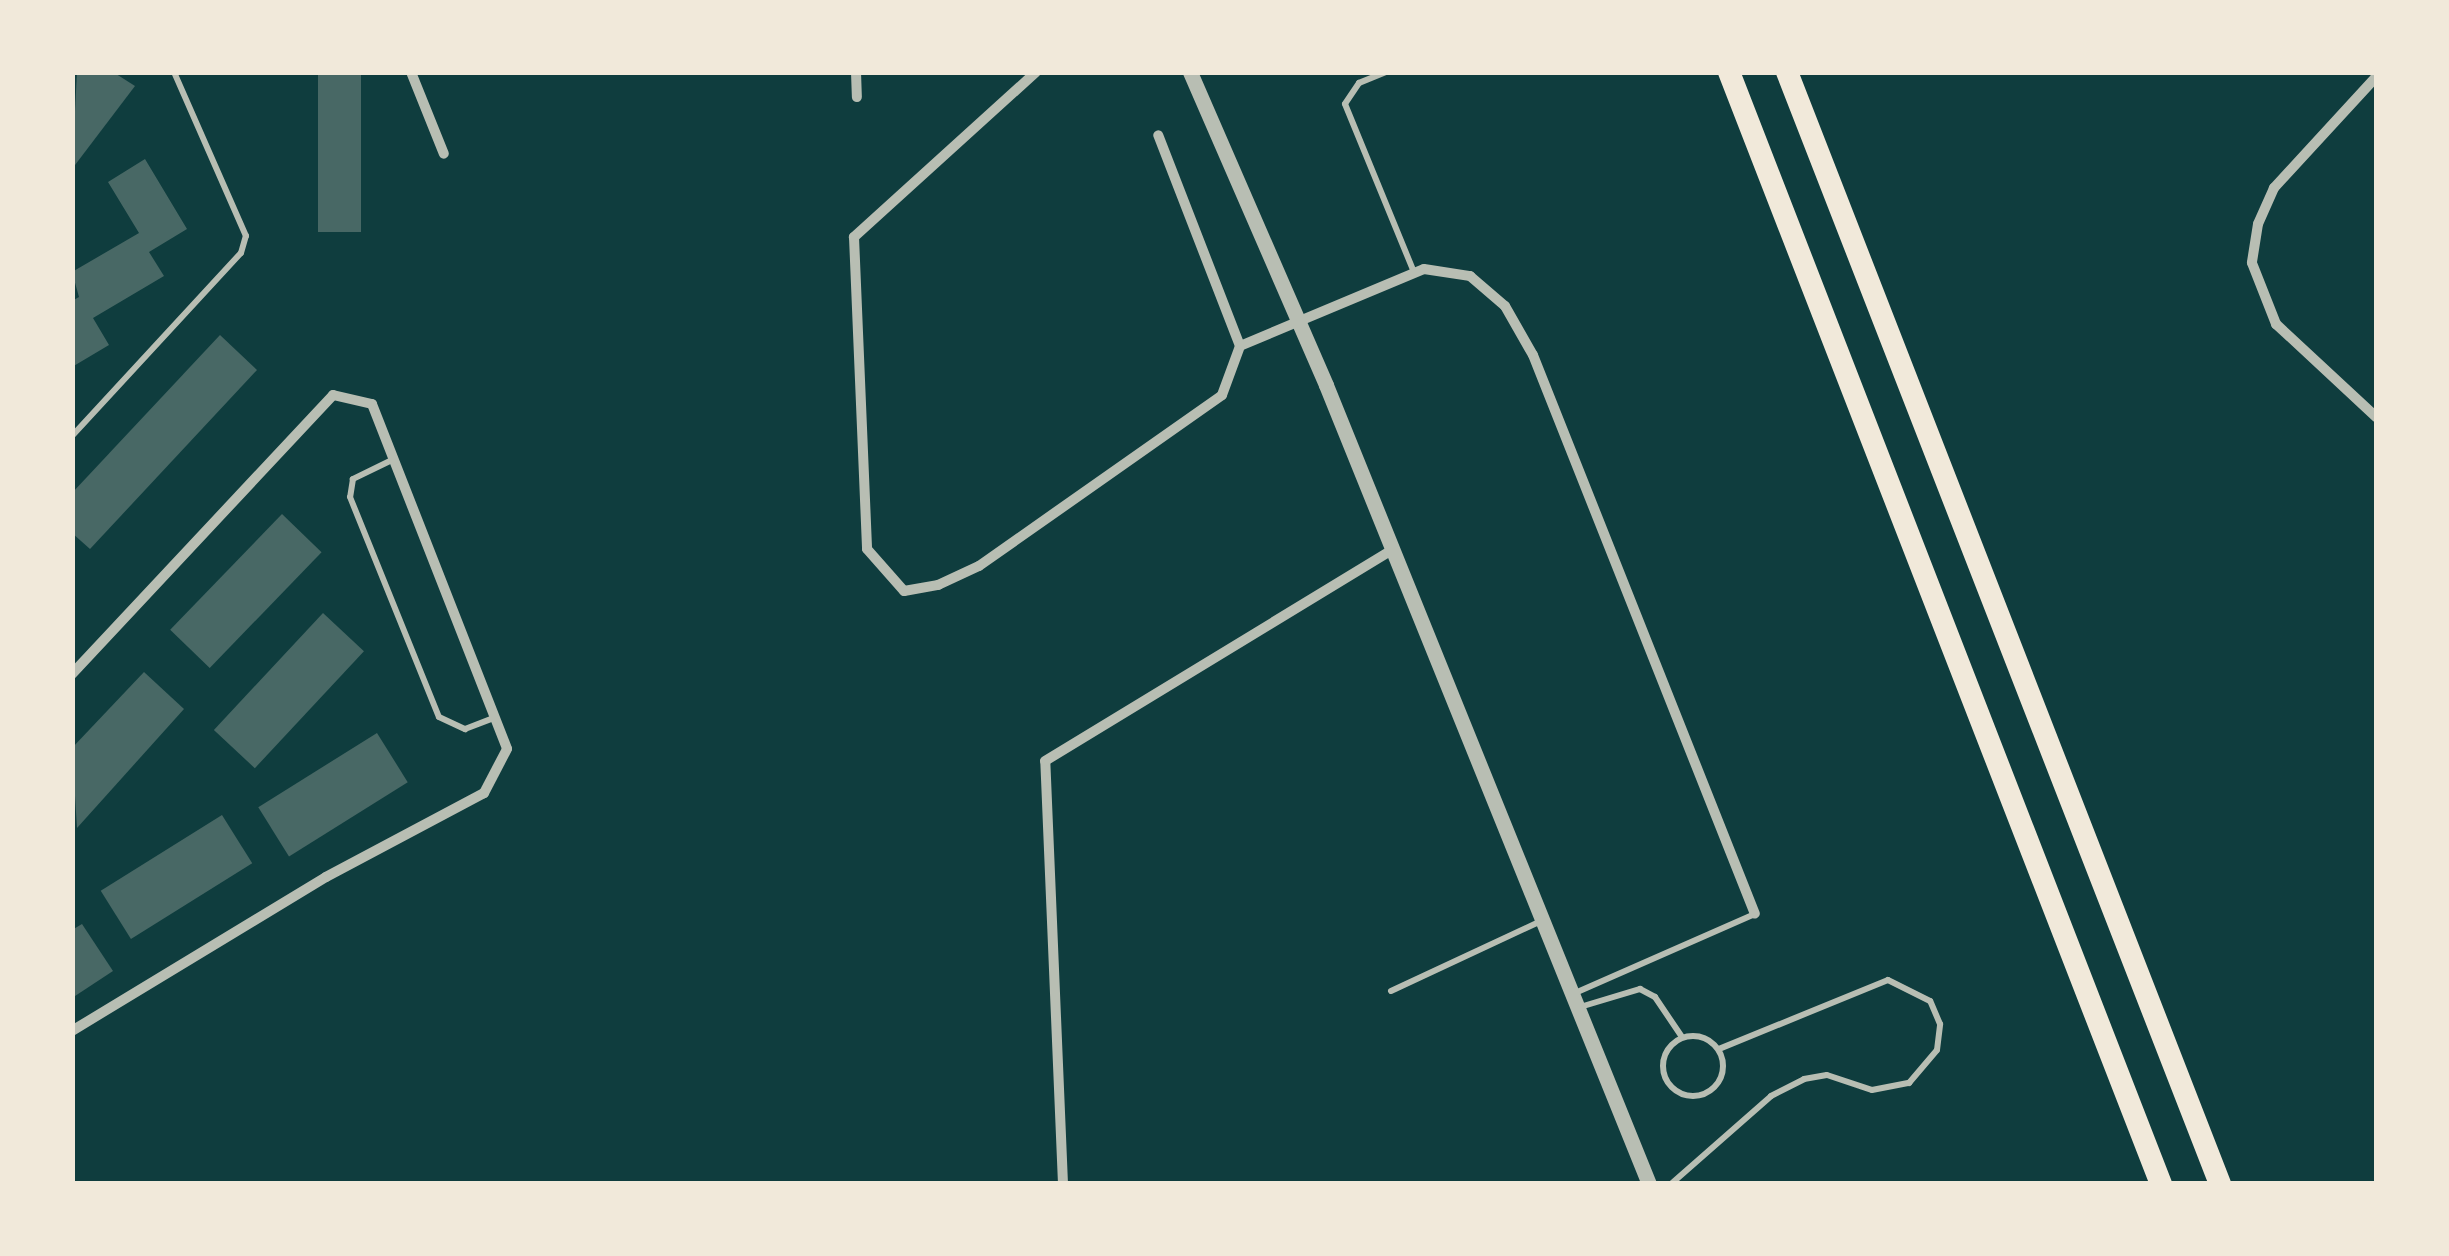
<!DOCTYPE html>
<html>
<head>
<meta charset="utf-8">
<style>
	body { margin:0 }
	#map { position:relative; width:2449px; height:1256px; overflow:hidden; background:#0f3d3e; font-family:Karla,sans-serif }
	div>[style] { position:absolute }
	.building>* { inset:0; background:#486865; transform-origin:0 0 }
	.service>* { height:6px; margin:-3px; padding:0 3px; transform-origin:3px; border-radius:3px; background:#b8beb3 }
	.service>.ring { margin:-3px; padding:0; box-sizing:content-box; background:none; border:6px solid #b8beb3; border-radius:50% }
	.minor>* { height:10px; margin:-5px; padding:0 5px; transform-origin:5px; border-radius:5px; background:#b8beb3 }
	.tertiary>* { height:15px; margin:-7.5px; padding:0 7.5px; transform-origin:7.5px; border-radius:7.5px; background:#b8beb3 }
	.motorway>* { height:22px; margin:-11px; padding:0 11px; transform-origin:11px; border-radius:11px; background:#f1e9da }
	span { translate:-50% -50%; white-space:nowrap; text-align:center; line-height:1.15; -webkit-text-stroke:9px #f1e9da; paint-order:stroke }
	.frame { position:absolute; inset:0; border:75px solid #f1e9da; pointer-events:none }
</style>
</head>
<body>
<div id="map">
	<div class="building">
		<div style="clip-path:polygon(77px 72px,113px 72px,135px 86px,72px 169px)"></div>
		<div style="left:318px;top:72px;width:43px;height:160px"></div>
		<div style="clip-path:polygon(145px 159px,187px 229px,149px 252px,164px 276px,93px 318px,109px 345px,72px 367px,72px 301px,79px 297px,72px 272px,139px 233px,108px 182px)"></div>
		<div style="clip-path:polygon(220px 335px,257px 370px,90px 549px,72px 533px,72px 493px)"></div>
		<div style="left:282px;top:514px;width:55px;height:161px;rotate:44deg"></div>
		<div style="left:323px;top:613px;width:56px;height:160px;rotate:43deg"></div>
		<div style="clip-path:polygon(144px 672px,184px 709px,77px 828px,72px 748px)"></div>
		<div style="left:377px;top:733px;width:58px;height:140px;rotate:58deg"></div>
		<div style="left:222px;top:815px;width:57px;height:143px;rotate:58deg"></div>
		<div style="clip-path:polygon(82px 924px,113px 971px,72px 998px,72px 930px)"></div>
	</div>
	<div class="service">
		<div style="left:1386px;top:72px;width:29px;rotate:158deg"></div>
		<div style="left:1359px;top:83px;width:25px;rotate:124deg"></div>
		<div style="left:1345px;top:104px;width:182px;rotate:67.7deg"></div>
		<div style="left:72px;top:436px;width:249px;rotate:-47.3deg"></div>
		<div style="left:241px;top:253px;width:18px;rotate:-74deg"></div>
		<div style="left:246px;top:236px;width:179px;rotate:-113.7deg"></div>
		<div style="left:394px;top:459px;width:46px;rotate:154deg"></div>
		<div style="left:353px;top:479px;width:18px;rotate:99deg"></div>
		<div style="left:350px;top:497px;width:237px;rotate:68deg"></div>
		<div style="left:439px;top:717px;width:29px;rotate:25deg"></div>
		<div style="left:465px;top:729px;width:31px;rotate:-21deg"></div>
		<div style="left:1391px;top:991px;width:168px;rotate:-25deg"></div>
		<div style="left:1575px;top:993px;width:197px;rotate:-23.7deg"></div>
		<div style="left:1580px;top:1007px;width:63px;rotate:-16.7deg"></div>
		<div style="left:1640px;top:989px;width:17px;rotate:28deg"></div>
		<div style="left:1655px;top:997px;width:48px;rotate:56deg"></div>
		<div class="ring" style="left:1663px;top:1036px;width:54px;height:54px"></div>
		<div style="left:1671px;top:1184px;width:133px;rotate:-41.3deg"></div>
		<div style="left:1771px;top:1096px;width:37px;rotate:-27deg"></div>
		<div style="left:1804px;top:1079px;width:23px;rotate:-10deg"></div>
		<div style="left:1827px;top:1075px;width:47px;rotate:18.4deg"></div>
		<div style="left:1872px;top:1090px;width:38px;rotate:-11deg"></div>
		<div style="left:1909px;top:1083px;width:43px;rotate:-49.7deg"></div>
		<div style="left:1937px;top:1050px;width:26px;rotate:-83deg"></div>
		<div style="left:1940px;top:1024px;width:25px;rotate:-113deg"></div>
		<div style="left:1930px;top:1001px;width:47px;rotate:-153.4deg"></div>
		<div style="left:1888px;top:980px;width:183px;rotate:157.8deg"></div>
	</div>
	<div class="minor">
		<div style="left:411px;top:72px;width:88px;rotate:68.1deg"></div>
		<div style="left:856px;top:72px;width:25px;rotate:88deg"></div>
		<div style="left:1036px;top:72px;width:246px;rotate:137.8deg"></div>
		<div style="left:854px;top:237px;width:312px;rotate:87.6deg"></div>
		<div style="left:867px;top:549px;width:56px;rotate:48.6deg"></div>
		<div style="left:904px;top:591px;width:35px;rotate:-10deg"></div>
		<div style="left:938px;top:585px;width:45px;rotate:-24.9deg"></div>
		<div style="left:979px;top:566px;width:297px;rotate:-35.1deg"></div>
		<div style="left:1222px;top:395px;width:52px;rotate:-69.8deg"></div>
		<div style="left:1240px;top:346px;width:226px;rotate:-111.2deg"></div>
		<div style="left:2376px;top:77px;width:151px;rotate:132.6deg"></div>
		<div style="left:2274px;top:188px;width:39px;rotate:114deg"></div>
		<div style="left:2258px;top:224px;width:39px;rotate:99deg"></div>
		<div style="left:2252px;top:263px;width:66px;rotate:68.5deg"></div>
		<div style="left:2276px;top:324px;width:137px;rotate:42.9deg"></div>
		<div style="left:1240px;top:346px;width:199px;rotate:-22.7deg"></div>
		<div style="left:1424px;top:269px;width:47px;rotate:8.7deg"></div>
		<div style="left:1470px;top:276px;width:46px;rotate:40.6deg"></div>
		<div style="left:1505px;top:306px;width:56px;rotate:60.3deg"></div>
		<div style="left:1533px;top:355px;width:601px;rotate:68.34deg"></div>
		<div style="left:72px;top:674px;width:382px;rotate:-46.9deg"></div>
		<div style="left:333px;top:395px;width:40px;rotate:13deg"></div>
		<div style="left:372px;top:404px;width:370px;rotate:68.6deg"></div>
		<div style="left:507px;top:749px;width:50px;rotate:117.6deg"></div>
		<div style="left:484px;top:793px;width:179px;rotate:152deg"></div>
		<div style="left:326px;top:877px;width:297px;rotate:148.8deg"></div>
		<div style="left:1063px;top:1184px;width:423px;rotate:-92.4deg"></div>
		<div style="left:1045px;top:761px;width:406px;rotate:-31.3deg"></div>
	</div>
	<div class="tertiary">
		<div style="left:1190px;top:72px;width:341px;rotate:66.5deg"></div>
		<div style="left:1326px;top:385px;width:862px;rotate:67.99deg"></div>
	</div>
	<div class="motorway">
		<div style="left:1729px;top:72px;width:1193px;rotate:68.77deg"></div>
		<div style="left:1787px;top:72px;width:1193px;rotate:68.72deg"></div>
	</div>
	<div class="frame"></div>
</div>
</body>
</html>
